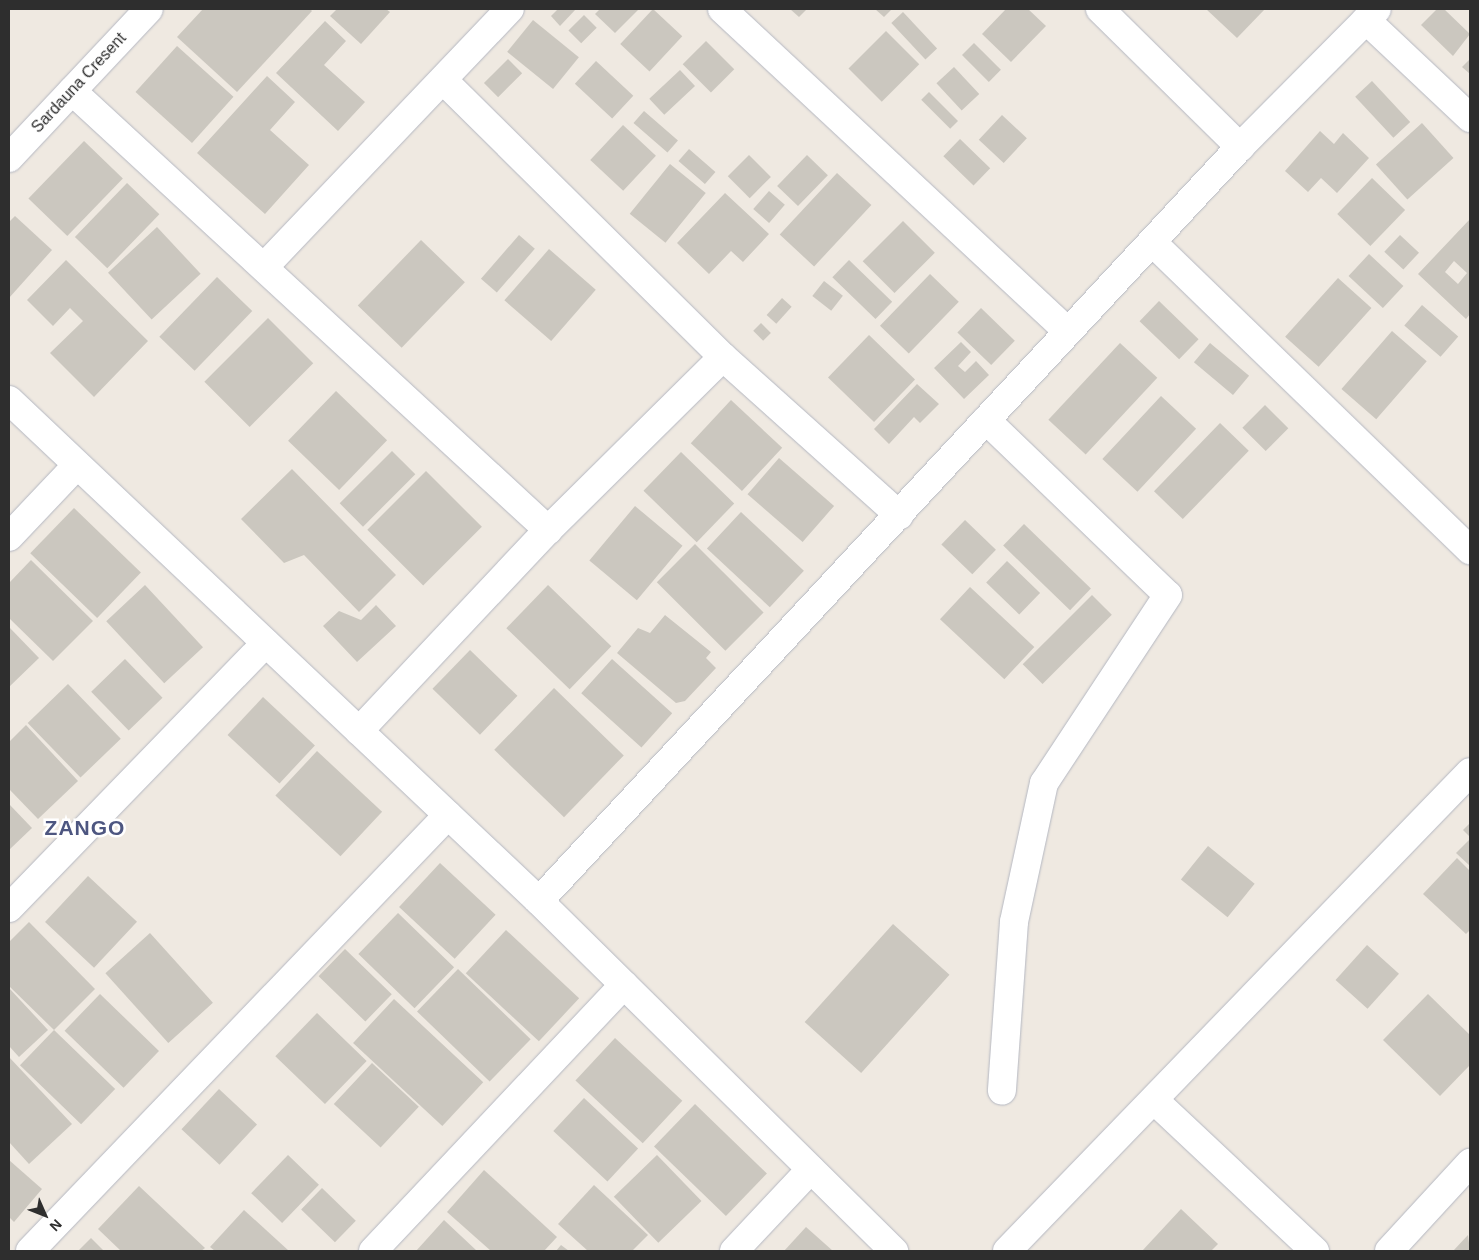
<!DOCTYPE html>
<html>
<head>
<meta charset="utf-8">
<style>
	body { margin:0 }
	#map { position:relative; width:1479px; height:1260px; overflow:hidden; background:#efe9e1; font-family:Helvetica,sans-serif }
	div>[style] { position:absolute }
	.building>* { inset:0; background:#cbc7bf; transform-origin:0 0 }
	.roads { filter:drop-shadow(0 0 1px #b4b7c1) drop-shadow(0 0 1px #b4b7c1) }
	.minor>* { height:28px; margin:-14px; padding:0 14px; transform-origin:14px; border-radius:14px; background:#fff }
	span { translate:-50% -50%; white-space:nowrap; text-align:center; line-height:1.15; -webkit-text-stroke:5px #fff; paint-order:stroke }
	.street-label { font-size:16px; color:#2e2e2e }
	.district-label { font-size:21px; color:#4d5680; font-weight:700; letter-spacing:1px }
	.frame { position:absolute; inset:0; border:10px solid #2e2e2e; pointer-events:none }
	.north { position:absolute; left:20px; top:1190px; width:50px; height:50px; -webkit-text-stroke:4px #fff; paint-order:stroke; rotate:134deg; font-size:14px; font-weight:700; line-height:20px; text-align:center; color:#2e2e2e }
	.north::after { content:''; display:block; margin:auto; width:18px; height:22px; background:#2e2e2e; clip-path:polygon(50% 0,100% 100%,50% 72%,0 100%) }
</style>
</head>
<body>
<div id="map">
	<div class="building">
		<div style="clip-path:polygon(203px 9px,310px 9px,312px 11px,237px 92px,177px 37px)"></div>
		<div style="clip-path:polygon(337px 9px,386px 9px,390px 12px,361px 44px,330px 16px)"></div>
		<div style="clip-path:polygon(558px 9px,576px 9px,560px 26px,551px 16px)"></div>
		<div style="clip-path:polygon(600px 9px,639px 9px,615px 33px,595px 14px)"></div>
		<div style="left:653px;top:9px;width:40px;height:48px;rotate:43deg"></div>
		<div style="clip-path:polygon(790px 9px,807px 9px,799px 17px)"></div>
		<div style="clip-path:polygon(875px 9px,892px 9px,884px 17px)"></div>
		<div style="clip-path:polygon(1006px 9px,1028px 9px,1046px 26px,1011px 62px,982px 34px)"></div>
		<div style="clip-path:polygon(1206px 9px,1265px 9px,1237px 38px)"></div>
		<div style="clip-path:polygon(1437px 9px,1444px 9px,1470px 34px,1453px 56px,1421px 25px)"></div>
		<div style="left:903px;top:12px;width:50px;height:16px;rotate:47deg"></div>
		<div style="left:584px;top:15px;width:18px;height:22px;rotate:45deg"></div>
		<div style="left:533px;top:20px;width:59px;height:41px;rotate:39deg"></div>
		<div style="clip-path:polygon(325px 21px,346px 41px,324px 65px,365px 102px,338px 131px,276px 73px)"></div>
		<div style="left:886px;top:31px;width:47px;height:53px;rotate:45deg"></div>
		<div style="left:706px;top:41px;width:40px;height:33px;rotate:45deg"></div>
		<div style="left:974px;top:43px;width:38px;height:17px;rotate:45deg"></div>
		<div style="left:177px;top:46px;width:76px;height:62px;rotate:42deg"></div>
		<div style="left:508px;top:59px;width:20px;height:34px;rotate:45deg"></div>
		<div style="clip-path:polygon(1470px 59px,1470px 74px,1462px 67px)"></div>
		<div style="left:596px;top:61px;width:51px;height:31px;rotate:43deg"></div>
		<div style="left:954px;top:67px;width:37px;height:24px;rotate:47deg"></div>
		<div style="left:680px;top:70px;width:22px;height:42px;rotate:47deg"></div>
		<div style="clip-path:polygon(267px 76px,295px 102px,270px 130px,309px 165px,265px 214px,197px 153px)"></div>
		<div style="left:1372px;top:81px;width:56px;height:23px;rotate:47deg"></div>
		<div style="left:929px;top:92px;width:41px;height:11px;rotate:45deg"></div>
		<div style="left:644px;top:111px;width:45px;height:16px;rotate:41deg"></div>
		<div style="left:1002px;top:115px;width:34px;height:34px;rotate:43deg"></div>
		<div style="left:1422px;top:123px;width:47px;height:62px;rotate:48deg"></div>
		<div style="left:623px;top:125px;width:45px;height:48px;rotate:43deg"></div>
		<div style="clip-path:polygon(1320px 131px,1334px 144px,1343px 133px,1369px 158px,1337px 193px,1321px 178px,1308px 192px,1285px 171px)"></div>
		<div style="left:960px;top:139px;width:42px;height:24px;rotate:44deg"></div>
		<div style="left:84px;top:141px;width:54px;height:80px;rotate:44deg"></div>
		<div style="left:689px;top:149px;width:35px;height:16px;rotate:41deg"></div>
		<div style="left:749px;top:155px;width:31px;height:30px;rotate:45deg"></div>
		<div style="left:807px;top:155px;width:29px;height:43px;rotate:44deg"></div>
		<div style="left:670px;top:164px;width:46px;height:64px;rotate:39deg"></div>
		<div style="left:837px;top:173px;width:47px;height:84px;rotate:43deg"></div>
		<div style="left:1372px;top:178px;width:46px;height:50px;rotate:44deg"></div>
		<div style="left:127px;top:183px;width:45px;height:75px;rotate:44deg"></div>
		<div style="left:769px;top:191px;width:21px;height:24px;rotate:41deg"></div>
		<div style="clip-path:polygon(725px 193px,769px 234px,743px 262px,731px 251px,709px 274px,677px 243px)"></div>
		<div style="clip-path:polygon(15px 216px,52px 250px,9px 298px,9px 222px)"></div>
		<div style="clip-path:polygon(evenodd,1470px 219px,1470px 314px,1466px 319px,1418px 274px,1470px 219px,1454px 261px,1467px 273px,1458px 284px,1445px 272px,1454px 261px)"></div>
		<div style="left:903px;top:221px;width:45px;height:57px;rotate:45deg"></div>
		<div style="left:157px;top:227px;width:64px;height:67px;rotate:47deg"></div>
		<div style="left:519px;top:235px;width:21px;height:58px;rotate:41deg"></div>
		<div style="left:1400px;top:235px;width:26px;height:23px;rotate:43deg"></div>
		<div style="left:421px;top:240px;width:61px;height:91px;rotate:44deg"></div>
		<div style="left:549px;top:249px;width:62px;height:68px;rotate:41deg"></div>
		<div style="left:1369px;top:254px;width:47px;height:30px;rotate:43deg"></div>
		<div style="clip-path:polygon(66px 260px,148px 341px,94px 397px,50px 353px,83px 321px,70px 308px,53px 326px,27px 300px)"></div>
		<div style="left:849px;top:260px;width:60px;height:24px;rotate:44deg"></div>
		<div style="left:930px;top:274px;width:40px;height:72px;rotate:44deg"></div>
		<div style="left:217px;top:277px;width:49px;height:83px;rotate:44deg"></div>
		<div style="left:1338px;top:278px;width:45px;height:79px;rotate:42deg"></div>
		<div style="left:824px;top:281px;width:24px;height:19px;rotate:38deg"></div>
		<div style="left:782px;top:298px;width:13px;height:23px;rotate:42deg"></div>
		<div style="left:1159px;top:301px;width:55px;height:28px;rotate:44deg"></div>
		<div style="left:1422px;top:305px;width:48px;height:27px;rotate:41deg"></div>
		<div style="left:981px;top:308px;width:47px;height:34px;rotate:44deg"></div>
		<div style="left:268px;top:318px;width:64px;height:90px;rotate:45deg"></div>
		<div style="left:761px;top:323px;width:14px;height:11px;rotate:45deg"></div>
		<div style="left:1392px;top:331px;width:46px;height:77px;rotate:41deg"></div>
		<div style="left:869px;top:335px;width:64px;height:59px;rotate:44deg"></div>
		<div style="clip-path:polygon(961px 342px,971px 352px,958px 366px,965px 372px,976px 361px,989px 375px,964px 399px,934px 368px)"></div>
		<div style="left:1120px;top:343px;width:51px;height:105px;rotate:43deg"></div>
		<div style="left:1210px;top:343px;width:51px;height:25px;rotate:40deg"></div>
		<div style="clip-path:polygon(917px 384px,939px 404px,920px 423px,914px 417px,889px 444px,874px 429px)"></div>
		<div style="left:336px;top:391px;width:71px;height:69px;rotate:44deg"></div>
		<div style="left:1161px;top:396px;width:48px;height:86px;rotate:43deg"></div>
		<div style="left:731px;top:400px;width:70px;height:59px;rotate:43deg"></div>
		<div style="left:1265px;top:405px;width:33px;height:32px;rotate:45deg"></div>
		<div style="left:1220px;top:423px;width:40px;height:95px;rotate:44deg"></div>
		<div style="left:392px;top:451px;width:33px;height:74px;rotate:45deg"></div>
		<div style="left:681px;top:452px;width:74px;height:54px;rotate:44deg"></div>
		<div style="left:779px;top:458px;width:73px;height:48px;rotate:41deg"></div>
		<div style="clip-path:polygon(292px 469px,396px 575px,359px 612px,304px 555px,284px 563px,241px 519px)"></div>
		<div style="left:426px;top:471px;width:79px;height:83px;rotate:45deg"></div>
		<div style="left:635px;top:506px;width:62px;height:71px;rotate:40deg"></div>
		<div style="left:74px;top:508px;width:93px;height:63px;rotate:44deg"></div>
		<div style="left:741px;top:512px;width:86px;height:50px;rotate:43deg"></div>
		<div style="left:965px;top:520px;width:43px;height:34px;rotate:44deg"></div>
		<div style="left:1024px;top:524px;width:93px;height:30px;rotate:44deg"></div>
		<div style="left:695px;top:544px;width:97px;height:54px;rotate:45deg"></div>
		<div style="clip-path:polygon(31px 560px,93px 621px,53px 661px,9px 618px,9px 583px)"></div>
		<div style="left:1007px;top:561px;width:46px;height:30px;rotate:44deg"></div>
		<div style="left:145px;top:585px;width:85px;height:53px;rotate:47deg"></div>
		<div style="left:548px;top:585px;width:88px;height:60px;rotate:44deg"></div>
		<div style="left:970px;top:587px;width:88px;height:44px;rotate:43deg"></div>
		<div style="left:1092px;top:595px;width:28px;height:98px;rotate:45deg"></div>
		<div style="clip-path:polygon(376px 605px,396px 626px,357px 662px,323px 626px,339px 611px,361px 620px)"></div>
		<div style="clip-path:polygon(665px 615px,711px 652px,706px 658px,716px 668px,685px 701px,676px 703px,617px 653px,638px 628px,650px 633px)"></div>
		<div style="clip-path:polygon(9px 627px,39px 658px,9px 687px)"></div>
		<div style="left:470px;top:650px;width:66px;height:54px;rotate:44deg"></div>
		<div style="left:125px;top:659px;width:54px;height:47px;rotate:46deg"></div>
		<div style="left:612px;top:659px;width:81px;height:46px;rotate:42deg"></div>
		<div style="left:68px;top:684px;width:76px;height:56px;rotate:46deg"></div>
		<div style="left:554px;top:688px;width:97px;height:86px;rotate:44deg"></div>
		<div style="left:263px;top:697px;width:71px;height:52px;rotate:43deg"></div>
		<div style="clip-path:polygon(26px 725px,78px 781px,38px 819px,9px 789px,9px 742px)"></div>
		<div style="left:317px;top:751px;width:89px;height:61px;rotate:43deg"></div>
		<div style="clip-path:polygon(9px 804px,32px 828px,9px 850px)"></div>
		<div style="clip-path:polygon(1470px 823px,1470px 837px,1463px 830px)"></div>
		<div style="clip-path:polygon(1470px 839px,1470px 866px,1456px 853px)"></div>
		<div style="left:1208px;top:846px;width:60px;height:43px;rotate:39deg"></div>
		<div style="clip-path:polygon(1457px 858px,1470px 871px,1470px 930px,1466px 934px,1423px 894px)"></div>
		<div style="left:440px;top:863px;width:76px;height:60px;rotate:43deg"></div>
		<div style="left:88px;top:876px;width:67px;height:63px;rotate:43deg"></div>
		<div style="left:398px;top:913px;width:78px;height:57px;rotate:44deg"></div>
		<div style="clip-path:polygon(29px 922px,95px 989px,54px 1030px,9px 986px,9px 942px)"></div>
		<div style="left:893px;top:924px;width:76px;height:132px;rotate:42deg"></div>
		<div style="left:506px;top:930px;width:100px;height:59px;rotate:43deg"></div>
		<div style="left:150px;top:933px;width:94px;height:60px;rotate:48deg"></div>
		<div style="left:1367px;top:945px;width:43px;height:47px;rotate:42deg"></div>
		<div style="left:345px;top:949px;width:65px;height:38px;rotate:44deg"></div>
		<div style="left:458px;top:969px;width:101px;height:59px;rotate:44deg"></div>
		<div style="clip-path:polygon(9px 988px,48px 1030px,19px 1057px,9px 1046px)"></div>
		<div style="left:100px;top:994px;width:82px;height:51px;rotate:44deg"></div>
		<div style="clip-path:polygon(1428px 994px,1470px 1035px,1470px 1065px,1440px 1096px,1383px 1040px)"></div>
		<div style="left:394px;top:999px;width:122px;height:60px;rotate:43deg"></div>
		<div style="left:317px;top:1013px;width:69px;height:60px;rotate:44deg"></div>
		<div style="left:54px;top:1030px;width:85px;height:49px;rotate:44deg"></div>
		<div style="left:615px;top:1038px;width:92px;height:58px;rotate:43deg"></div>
		<div style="clip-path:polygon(9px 1057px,72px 1124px,29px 1164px,9px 1142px)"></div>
		<div style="left:372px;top:1063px;width:64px;height:56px;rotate:43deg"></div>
		<div style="left:219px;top:1089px;width:52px;height:55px;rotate:43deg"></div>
		<div style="left:584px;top:1098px;width:74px;height:45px;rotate:43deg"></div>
		<div style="left:695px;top:1104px;width:100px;height:59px;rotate:44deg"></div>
		<div style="left:288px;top:1155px;width:43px;height:53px;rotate:44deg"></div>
		<div style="left:657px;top:1155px;width:64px;height:60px;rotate:46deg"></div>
		<div style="clip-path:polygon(9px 1160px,42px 1189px,14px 1222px,9px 1217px)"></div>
		<div style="clip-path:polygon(484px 1170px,557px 1237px,544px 1251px,491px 1251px,447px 1212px)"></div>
		<div style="clip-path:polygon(594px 1185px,648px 1235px,632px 1251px,588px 1251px,558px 1224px)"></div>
		<div style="clip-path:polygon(139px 1186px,205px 1248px,201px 1251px,121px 1251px,98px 1229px)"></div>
		<div style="left:322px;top:1188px;width:47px;height:30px;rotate:44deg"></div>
		<div style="clip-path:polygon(1181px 1209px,1218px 1244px,1211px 1251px,1142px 1251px)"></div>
		<div style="clip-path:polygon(244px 1210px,289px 1251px,215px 1251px,210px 1247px)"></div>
		<div style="clip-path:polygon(444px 1220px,477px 1251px,416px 1251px)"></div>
		<div style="clip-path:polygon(806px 1227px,833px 1251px,784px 1251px)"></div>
		<div style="clip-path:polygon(1468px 1235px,1470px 1251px,1453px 1251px)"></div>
		<div style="clip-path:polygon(91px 1238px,104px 1251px,78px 1251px)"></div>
		<div style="clip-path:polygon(561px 1245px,569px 1251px,556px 1251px)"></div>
	</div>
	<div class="roads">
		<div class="minor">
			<div style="left:722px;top:9px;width:473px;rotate:43deg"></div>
			<div style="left:1100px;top:9px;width:197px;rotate:44.6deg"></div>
			<div style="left:1366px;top:20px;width:143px;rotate:43.3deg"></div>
			<div style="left:444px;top:81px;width:392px;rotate:44.7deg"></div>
			<div style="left:723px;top:357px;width:237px;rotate:41.9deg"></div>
			<div style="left:72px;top:91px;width:648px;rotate:42.68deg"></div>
			<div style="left:9px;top:158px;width:204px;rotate:-46.8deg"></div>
			<div style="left:1152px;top:242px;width:443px;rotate:44.1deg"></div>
			<div style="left:265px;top:266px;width:355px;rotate:-46.4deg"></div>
			<div style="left:9px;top:400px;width:729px;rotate:43.39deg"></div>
			<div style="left:539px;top:901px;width:499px;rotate:44.6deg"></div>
			<div style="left:986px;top:420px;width:252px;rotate:43.9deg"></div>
			<div style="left:1168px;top:595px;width:225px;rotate:123.4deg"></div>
			<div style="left:1044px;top:783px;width:142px;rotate:102.2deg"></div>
			<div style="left:1014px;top:922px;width:169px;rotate:94.1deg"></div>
			<div style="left:9px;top:537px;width:99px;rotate:-46.6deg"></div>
			<div style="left:359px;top:731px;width:276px;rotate:-46.8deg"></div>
			<div style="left:548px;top:530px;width:246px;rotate:-44.7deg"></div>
			<div style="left:539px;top:901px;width:1030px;rotate:-47.09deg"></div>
			<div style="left:1240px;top:147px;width:194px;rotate:-45.2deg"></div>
			<div style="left:9px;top:908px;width:369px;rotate:-45.9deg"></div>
			<div style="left:1154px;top:1100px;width:221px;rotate:43.2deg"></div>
			<div style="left:30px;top:1251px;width:604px;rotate:-46.21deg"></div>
			<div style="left:373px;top:1251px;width:366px;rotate:-46.7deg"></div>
			<div style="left:734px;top:1251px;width:112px;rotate:-46.8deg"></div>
			<div style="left:1007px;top:1251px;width:666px;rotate:-45.97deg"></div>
			<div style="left:1389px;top:1251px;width:120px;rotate:-47.4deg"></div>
		</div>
	</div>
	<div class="street-label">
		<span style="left:79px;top:83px;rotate:-47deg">Sardauna Cresent</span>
	</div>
	<div class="district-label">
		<span style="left:85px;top:828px">ZANGO</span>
	</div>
	<div class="frame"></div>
	<div class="north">N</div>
</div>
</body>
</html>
